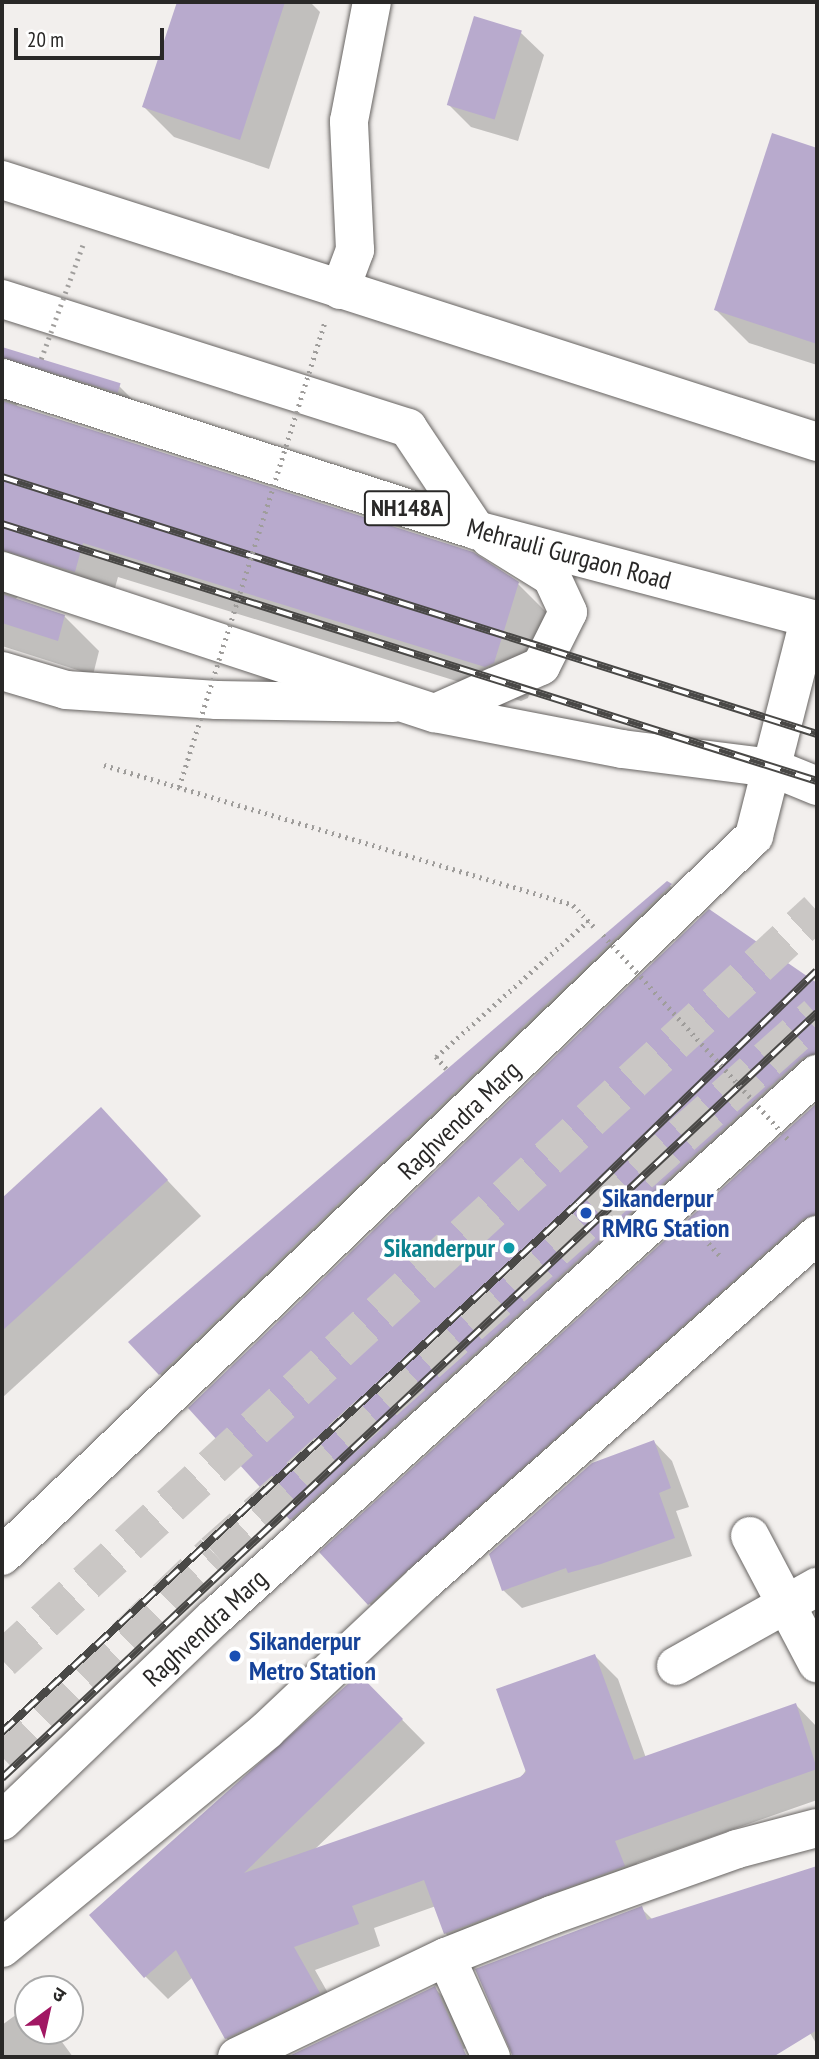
<!DOCTYPE html>
<html>
<head>
<meta charset="utf-8">
<style>
	body { margin:0 }
	#map { position:relative; width:819px; height:2059px; overflow:hidden; background:#f2efed; font-family:"PT Sans Narrow","Noto Sans Devanagari",sans-serif }
	div>[style] { position:absolute }
	.shadow>* { inset:0; background:#0003 }
	.building>* { inset:0; background:#b8aacd; transform-origin:0 0 }
	.major-tunnel>* { height:38px; margin-top:-19px; transform-origin:0; background:repeating-linear-gradient(90deg,#cac7c5 0 38px,transparent 0 57px) }
	.path>* { height:4.5px; margin-top:-2.25px; transform-origin:0; background:repeating-linear-gradient(90deg,#9f9d9b 0 2px,transparent 0 7px) }
	.roads { filter:drop-shadow(0 0 2px #676462) drop-shadow(0 0 2px #676462) }
	.minor>* { height:38px; margin:-19px; padding:0 19px; transform-origin:19px; border-radius:19px; background:#fff }
	.major>* { height:38px; margin:-19px; padding:0 19px; transform-origin:19px; border-radius:19px; background:#fff }
	.highway>* { height:38px; margin:-19px; padding:0 19px; transform-origin:19px; border-radius:19px; background:#fff }
	.rail>* { height:8px; margin-top:-4px; transform-origin:0; background:repeating-linear-gradient(90deg,#fff 0 16px,#494846 0 32px); box-sizing:border-box; border-block:2px solid #494846 }
	.path-bridge>* { height:4.5px; margin-top:-2.25px; transform-origin:0; background:repeating-linear-gradient(90deg,#9f9d9b 0 2px,transparent 0 7px) }
	.dots>* { width:19px; height:19px; translate:-50% -50%; box-sizing:border-box; border:4px solid #fff; border-radius:50% }
	span { translate:-50% -50%; white-space:nowrap; text-align:center; line-height:1.15; -webkit-text-stroke:7px #fff; paint-order:stroke }
	.shield-label span { padding:2px 5px; background:#fff; border:2px solid; border-radius:5px; -webkit-text-stroke-width:0 }
	.shield-label { font-size:24px; color:#292827; font-weight:700 }
	.street-label { font-size:26px; color:#292827 }
	.transit-label { font-size:26px; color:#164399; font-weight:700 }
	.left { translate:0 -50%; text-align:left }
	.culture-label { font-size:26px; color:#0d838f; font-weight:700 }
	.right { translate:-100% -50%; text-align:right }
	.frame { position:absolute; inset:0; border:4px solid #292827; pointer-events:none }
	.north { position:absolute; left:14px; top:1975px; width:70px; height:70px; box-sizing:border-box; background:#fff; border:2px solid #a9a9a9; border-radius:50%; rotate:33deg; font-size:19px; font-weight:700; line-height:28px; text-align:center; color:#292827 }
	.north::after { content:''; display:block; margin:auto; width:24px; height:32px; background:#a11763; clip-path:polygon(50% 0,100% 100%,50% 72%,0 100%) }
	.scale { position:absolute; left:14px; top:28px; width:150px; height:32px; box-sizing:border-box; border:4px solid #292827; border-top:0; padding-left:9px; font-size:21px; line-height:24px; white-space:nowrap; color:#292827; -webkit-text-stroke:5px #fff; paint-order:stroke }
</style>
</head>
<body>
<div id="map">
	<div class="shadow">
		<div style="clip-path:polygon(179px 2px,310px 2px,320px 12px,269px 169px,174px 137px,144px 107px)"></div>
		<div style="clip-path:polygon(475px 18px,521px 33px,544px 55px,518px 141px,471px 127px,449px 105px)"></div>
		<div style="clip-path:polygon(773px 136px,817px 150px,817px 365px,749px 343px,716px 310px)"></div>
		<div style="clip-path:polygon(2px 349px,119px 386px,154px 421px,23px 396px,16px 407px,518px 584px,553px 619px,528px 698px,521px 701px,118px 577px,110px 606px,23px 589px,16px 599px,64px 616px,99px 651px,93px 675px,2px 646px)"></div>
		<div style="clip-path:polygon(667px 883px,682px 897px,171px 1386px,131px 1342px)"></div>
		<div style="clip-path:polygon(709px 912px,817px 985px,817px 1068px,303px 1530px,291px 1519px)"></div>
		<div style="clip-path:polygon(817px 1106px,817px 1229px,380px 1615px,322px 1552px)"></div>
		<div style="clip-path:polygon(101px 1110px,201px 1216px,2px 1398px,2px 1200px)"></div>
		<div style="clip-path:polygon(654px 1442px,672px 1461px,689px 1507px,676px 1511px,692px 1556px,522px 1608px,503px 1590px)"></div>
		<div style="clip-path:polygon(595px 1656px,618px 1679px,646px 1758px,796px 1705px,817px 1727px,817px 1800px,637px 1863px,647px 1888px,468px 1956px,445px 1933px,436px 1906px,374px 1928px,380px 1946px,315px 1970px,341px 2016px,245px 2057px,226px 2038px,193px 1977px,168px 1999px,145px 1976px,359px 1676px,425px 1743px,313px 1851px,521px 1778px)"></div>
		<div style="clip-path:polygon(817px 1868px,817px 2045px,791px 2000px,750px 2021px,767px 2057px,523px 2057px,512px 2047px,641px 1908px,653px 1920px)"></div>
		<div style="clip-path:polygon(435px 1989px,457px 2010px,472px 2045px,447px 2057px,291px 2057px)"></div>
		<div style="clip-path:polygon(28px 2006px,28px 2031px,54px 2031px,73px 2057px,2px 2057px,2px 2025px)"></div>
	</div>
	<div class="building">
		<div style="clip-path:polygon(177px 2px,285px 2px,240px 140px,142px 107px)"></div>
		<div style="left:474px;top:16px;width:50px;height:93px;rotate:17deg"></div>
		<div style="clip-path:polygon(772px 133px,817px 148px,817px 344px,714px 310px)"></div>
		<div style="left:2px;top:347px;width:124px;height:10px;rotate:17deg"></div>
		<div style="clip-path:polygon(2px 401px,473px 552px,519px 582px,494px 663px,485px 667px,83px 543px,75px 572px,2px 550px)"></div>
		<div style="clip-path:polygon(2px 594px,65px 615px,58px 641px,2px 623px)"></div>
		<div style="clip-path:polygon(667px 881px,672px 884px,159px 1375px,128px 1342px)"></div>
		<div style="clip-path:polygon(709px 909px,817px 983px,817px 1053px,802px 1058px,290px 1520px,188px 1408px)"></div>
		<div style="clip-path:polygon(817px 1103px,817px 1214px,803px 1219px,368px 1605px,319px 1552px)"></div>
		<div style="clip-path:polygon(101px 1107px,168px 1180px,2px 1331px,2px 1198px)"></div>
		<div style="clip-path:polygon(654px 1440px,671px 1488px,659px 1493px,675px 1538px,601px 1564px,568px 1573px,566px 1568px,502px 1591px,489px 1554px,592px 1463px)"></div>
		<div style="clip-path:polygon(595px 1654px,634px 1760px,796px 1703px,817px 1769px,615px 1841px,625px 1866px,444px 1934px,424px 1880px,352px 1906px,359px 1924px,294px 1947px,320px 1993px,225px 2039px,176px 1950px,144px 1978px,89px 1915px,359px 1674px,403px 1719px,244px 1873px,520px 1777px,526px 1772px,496px 1689px)"></div>
		<div style="clip-path:polygon(817px 1866px,817px 2030px,773px 2057px,513px 2057px,475px 1969px,642px 1906px,647px 1920px)"></div>
		<div style="clip-path:polygon(435px 1986px,467px 2057px,287px 2057px,427px 1990px)"></div>
	</div>
	<div class="major-tunnel">
		<div style="left:2px;top:1660px;width:1107px;rotate:-42.58deg"></div>
		<div style="left:2px;top:1757px;width:294px;rotate:-43.9deg"></div>
		<div style="left:214px;top:1553px;width:808px;rotate:-41.74deg"></div>
	</div>
	<div class="path">
		<div style="left:104px;top:765px;width:489px;rotate:16.6deg"></div>
		<div style="left:573px;top:905px;width:30px;rotate:46deg"></div>
		<div style="left:446px;top:1069px;width:16px;rotate:-130deg"></div>
		<div style="left:436px;top:1057px;width:204px;rotate:-41.8deg"></div>
		<div style="left:704px;top:1238px;width:25px;rotate:48deg"></div>
	</div>
	<div class="roads">
		<div class="minor">
			<div style="left:2px;top:180px;width:856px;rotate:17.82deg"></div>
			<div style="left:340px;top:290px;width:43px;rotate:-69.4deg"></div>
			<div style="left:355px;top:250px;width:129px;rotate:-92.7deg"></div>
			<div style="left:349px;top:121px;width:121px;rotate:-79.1deg"></div>
			<div style="left:2px;top:299px;width:426px;rotate:17.6deg"></div>
			<div style="left:408px;top:428px;width:123px;rotate:56.3deg"></div>
			<div style="left:2px;top:671px;width:67px;rotate:16.5deg"></div>
			<div style="left:66px;top:690px;width:151px;rotate:3.8deg"></div>
			<div style="left:217px;top:700px;width:176px;rotate:1deg"></div>
			<div style="left:750px;top:1536px;width:144px;rotate:62.2deg"></div>
			<div style="left:2px;top:1556px;width:1041px;rotate:-43.75deg"></div>
			<div style="left:754px;top:836px;width:222px;rotate:-75.7deg"></div>
			<div style="left:676px;top:1666px;width:162px;rotate:-29.3deg"></div>
			<div style="left:2px;top:1821px;width:295px;rotate:-43.8deg"></div>
			<div style="left:215px;top:1617px;width:811px;rotate:-42.05deg"></div>
			<div style="left:2px;top:1948px;width:343px;rotate:-39.4deg"></div>
			<div style="left:267px;top:1730px;width:214px;rotate:-43.3deg"></div>
			<div style="left:423px;top:1583px;width:526px;rotate:-41.45deg"></div>
			<div style="left:446px;top:1957px;width:110px;rotate:65.8deg"></div>
			<div style="left:237px;top:2057px;width:232px;rotate:-25.6deg"></div>
			<div style="left:446px;top:1957px;width:114px;rotate:-21.6deg"></div>
			<div style="left:552px;top:1915px;width:196px;rotate:-19.6deg"></div>
			<div style="left:737px;top:1849px;width:83px;rotate:-14.7deg"></div>
		</div>
		<div class="major">
			<div style="left:435px;top:713px;width:116px;rotate:-23.9deg"></div>
			<div style="left:541px;top:666px;width:60px;rotate:-63.4deg"></div>
			<div style="left:568px;top:612px;width:38px;rotate:-115deg"></div>
			<div style="left:552px;top:577px;width:74px;rotate:-148.2deg"></div>
		</div>
		<div class="highway">
			<div style="left:2px;top:378px;width:498px;rotate:17.8deg"></div>
			<div style="left:476px;top:530px;width:353px;rotate:14.8deg"></div>
			<div style="left:2px;top:571px;width:456px;rotate:18.2deg"></div>
			<div style="left:435px;top:713px;width:190px;rotate:10.9deg"></div>
			<div style="left:622px;top:749px;width:152px;rotate:7.2deg"></div>
			<div style="left:773px;top:768px;width:48px;rotate:22.2deg"></div>
		</div>
	</div>
	<div class="rail">
		<div style="left:2px;top:477px;width:855px;rotate:17.5deg"></div>
		<div style="left:2px;top:524px;width:855px;rotate:17.5deg"></div>
		<div style="left:2px;top:1732px;width:781px;rotate:-42.56deg"></div>
		<div style="left:577px;top:1204px;width:334px;rotate:-44.2deg"></div>
		<div style="left:2px;top:1778px;width:1118px;rotate:-43.19deg"></div>
	</div>
	<div class="path-bridge">
		<div style="left:41px;top:359px;width:122px;rotate:-69.9deg"></div>
		<div style="left:179px;top:787px;width:489px;rotate:-72.6deg"></div>
		<div style="left:603px;top:935px;width:277px;rotate:47.8deg"></div>
	</div>
	<div class="dots">
		<div style="left:586px;top:1213px;background:#1a4fb4"></div>
		<div style="left:509px;top:1248px;background:#0f9aa8"></div>
		<div style="left:235px;top:1656px;background:#1a4fb4"></div>
	</div>
	<div class="shield-label">
		<span style="left:407px;top:508px">NH148A</span>
	</div>
	<div class="street-label">
		<span style="left:569px;top:554px;rotate:15deg">Mehrauli Gurgaon Road</span>
		<span style="left:459px;top:1120px;rotate:-44deg">Raghvendra Marg</span>
		<span style="left:205px;top:1628px;rotate:-43deg">Raghvendra Marg</span>
	</div>
	<div class="transit-label">
		<span class="left" style="left:602px;top:1213px">Sikanderpur<br>RMRG Station</span>
		<span class="left" style="left:249px;top:1656px">Sikanderpur<br>Metro Station</span>
	</div>
	<div class="culture-label">
		<span class="right" style="left:495px;top:1248px">Sikanderpur</span>
	</div>
	<div class="frame"></div>
	<div class="north">उ</div>
	<div class="scale">20 m</div>
</div>
</body>
</html>
